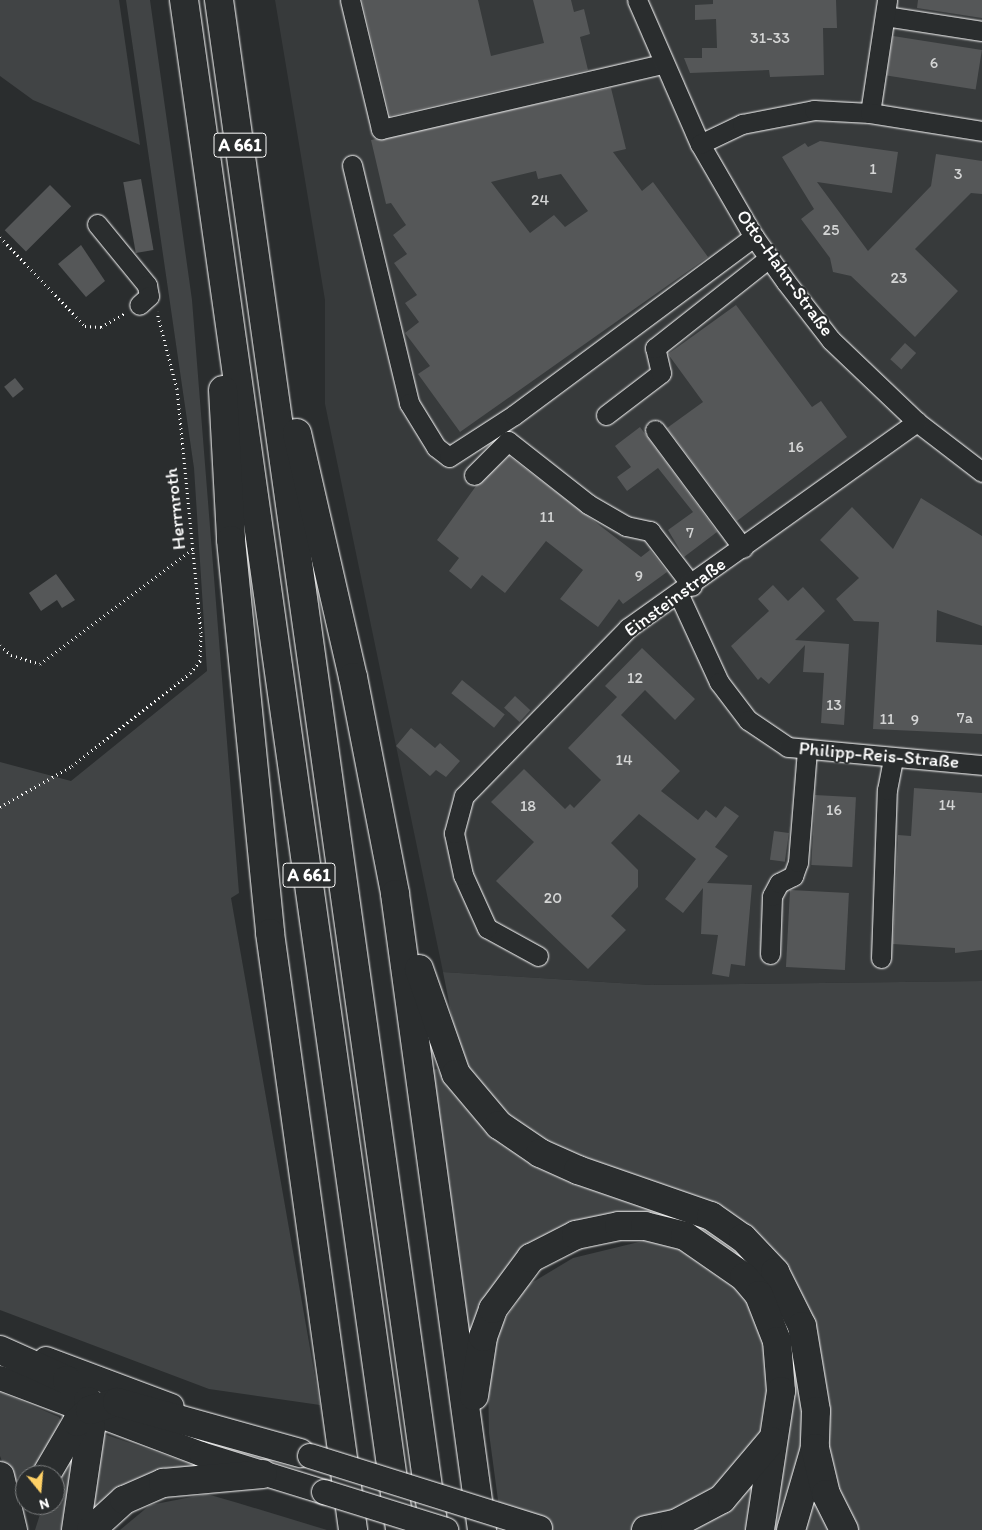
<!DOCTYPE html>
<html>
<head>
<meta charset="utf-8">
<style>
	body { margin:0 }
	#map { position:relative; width:982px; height:1530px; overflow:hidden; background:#2a2d2e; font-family:Itim,sans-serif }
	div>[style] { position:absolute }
	.built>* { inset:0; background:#373a3b }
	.green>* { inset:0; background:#414445 }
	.building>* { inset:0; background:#555758; transform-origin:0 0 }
	.path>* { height:3px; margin-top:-1.5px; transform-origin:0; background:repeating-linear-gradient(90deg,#fff 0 1px,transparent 0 5px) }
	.roads { filter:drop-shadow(0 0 1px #fff) drop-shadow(0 0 1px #fff) }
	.minor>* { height:19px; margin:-9.5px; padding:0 9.5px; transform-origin:9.5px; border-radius:9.5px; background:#2a2d2e }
	.major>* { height:24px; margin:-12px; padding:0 12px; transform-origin:12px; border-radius:12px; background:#2a2d2e }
	.highway>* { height:28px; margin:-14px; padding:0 14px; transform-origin:14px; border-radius:14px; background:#2a2d2e }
	.bridges { filter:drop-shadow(0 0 1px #fff) drop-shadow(0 0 1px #fff) }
	.major-bridge>* { height:24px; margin:-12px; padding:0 12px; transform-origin:12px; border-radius:12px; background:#2a2d2e }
	span { translate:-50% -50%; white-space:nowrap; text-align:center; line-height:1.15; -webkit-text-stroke:4px #2a2d2e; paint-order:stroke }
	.number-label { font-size:16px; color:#d4d5d5 }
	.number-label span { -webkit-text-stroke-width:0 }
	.shield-label span { padding:1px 4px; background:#2a2d2e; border:1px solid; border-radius:4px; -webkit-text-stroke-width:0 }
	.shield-label { font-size:18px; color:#fff; font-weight:700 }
	.street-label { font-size:19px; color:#fff }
	.north { position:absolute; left:15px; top:1465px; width:50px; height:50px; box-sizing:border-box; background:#2a2d2e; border:1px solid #7f8182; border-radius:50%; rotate:163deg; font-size:14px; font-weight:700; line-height:20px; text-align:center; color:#fff }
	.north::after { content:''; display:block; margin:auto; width:18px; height:22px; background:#ffd166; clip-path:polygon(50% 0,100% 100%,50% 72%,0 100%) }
</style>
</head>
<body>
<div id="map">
	<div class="built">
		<div style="clip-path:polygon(275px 0,982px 0,982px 981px,651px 985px,443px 972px,325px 404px,325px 300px)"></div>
	</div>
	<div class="green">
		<div style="clip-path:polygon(0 0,119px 0,140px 145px,33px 100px,0 76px)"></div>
		<div style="clip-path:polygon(126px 0,150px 0,192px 300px,239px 893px,231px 898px,320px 1405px,209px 1389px,0 1310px,0 762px,71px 781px,207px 671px,194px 468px)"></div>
		<div style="clip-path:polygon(443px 972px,651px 985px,982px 981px,982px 1530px,502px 1530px,489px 1433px,488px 1380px,497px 1332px,528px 1285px,573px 1258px,643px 1241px,652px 1221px,561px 1233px,471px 1345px,432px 1070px,437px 1069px,489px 1135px,534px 1165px,597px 1167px,535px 1135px,492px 1101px,461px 1063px)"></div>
		<div style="clip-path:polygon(0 1392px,59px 1417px,62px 1424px,37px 1475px,25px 1475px,21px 1509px,0 1456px)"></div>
		<div style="clip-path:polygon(101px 1433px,194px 1465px,197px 1470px,83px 1526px)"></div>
		<div style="clip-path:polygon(76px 1437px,67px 1530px,35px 1530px,43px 1505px,55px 1505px,55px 1477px)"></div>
		<div style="clip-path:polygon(207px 1494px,238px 1503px,327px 1530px,120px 1530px,150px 1505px)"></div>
	</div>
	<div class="building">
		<div style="clip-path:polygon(362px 0,478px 0,491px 56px,544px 43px,533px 0,571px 0,574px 12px,584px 9px,590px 34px,580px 37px,588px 70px,390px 116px)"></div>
		<div style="clip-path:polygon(713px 0,836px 0,837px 28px,823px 28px,824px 75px,770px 77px,769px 70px,690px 73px,684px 58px,702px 58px,702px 48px,717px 48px,716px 19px,695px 20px,695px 5px,713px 4px)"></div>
		<div style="clip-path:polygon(918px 0,982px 0,982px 18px,917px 8px)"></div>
		<div style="left:893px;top:36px;width:90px;height:40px;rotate:9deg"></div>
		<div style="clip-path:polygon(evenodd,611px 88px,626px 149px,613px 152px,642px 191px,653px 182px,708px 257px,460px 432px,418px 374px,430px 366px,405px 333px,419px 322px,405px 303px,417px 295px,394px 263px,407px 254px,393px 235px,406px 225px,391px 203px,386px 204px,371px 140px,611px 88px,536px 171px,538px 179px,561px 174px,588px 211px,565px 227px,554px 215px,530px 233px,491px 182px,536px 171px)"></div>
		<div style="clip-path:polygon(820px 141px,898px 152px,892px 193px,817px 182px,868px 251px,931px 186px,936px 154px,982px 161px,982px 194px,971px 193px,915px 249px,958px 291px,915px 337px,851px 276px,833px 272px,830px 258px,801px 219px,814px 209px,782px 157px,805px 143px,808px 147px)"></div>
		<div style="left:141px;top:179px;width:72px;height:18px;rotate:80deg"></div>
		<div style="left:50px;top:185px;width:30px;height:64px;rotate:45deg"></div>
		<div style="clip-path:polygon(81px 245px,105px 281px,86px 297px,58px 264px)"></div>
		<div style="clip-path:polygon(736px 305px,812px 407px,821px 401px,847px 437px,737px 521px,667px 428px,703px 402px,668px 354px)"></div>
		<div style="left:905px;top:343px;width:15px;height:22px;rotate:42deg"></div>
		<div style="left:15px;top:378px;width:14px;height:14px;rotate:51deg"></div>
		<div style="clip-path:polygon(640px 427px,717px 532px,684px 557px,668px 530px,693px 512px,658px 468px,627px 491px,617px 477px,631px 467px,615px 446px)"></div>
		<div style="clip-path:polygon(509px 456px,641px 557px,650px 550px,667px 572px,623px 604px,619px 599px,598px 627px,560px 599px,583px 570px,546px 541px,505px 593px,482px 575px,471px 589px,449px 571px,459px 558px,437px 540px,476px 486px)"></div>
		<div style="clip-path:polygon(921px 498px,982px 536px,982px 626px,937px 610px,936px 642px,982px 645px,982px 734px,873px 729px,879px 622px,854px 621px,836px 599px,859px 578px,820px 540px,852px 507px,893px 549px)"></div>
		<div style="clip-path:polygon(56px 574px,75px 600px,62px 608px,57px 600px,41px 611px,29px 593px)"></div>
		<div style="clip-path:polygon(773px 585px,788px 601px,803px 587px,825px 611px,795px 640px,849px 644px,844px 725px,821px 723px,824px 673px,803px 672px,805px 645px,769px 684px,761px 677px,758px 680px,731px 646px,769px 611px,758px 599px)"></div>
		<div style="clip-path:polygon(642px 648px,695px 699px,675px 720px,645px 690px,621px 715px,680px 771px,661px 791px,698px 820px,706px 810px,716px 818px,725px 806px,739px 816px,715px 847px,728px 856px,707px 883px,752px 885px,745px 966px,731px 964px,729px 977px,712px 974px,718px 935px,701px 934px,703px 888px,683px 913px,665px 899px,696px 859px,639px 814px,611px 843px,638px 870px,638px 887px,611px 916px,626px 930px,588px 969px,496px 881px,534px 842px,491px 802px,524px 769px,565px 809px,570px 804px,574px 808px,601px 780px,568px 748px,617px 697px,605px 686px)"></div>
		<div style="left:462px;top:680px;width:55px;height:17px;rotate:39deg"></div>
		<div style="left:515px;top:696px;width:21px;height:16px;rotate:43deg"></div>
		<div style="clip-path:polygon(411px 728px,435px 748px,440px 743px,460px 761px,446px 777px,436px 770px,430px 776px,396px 746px)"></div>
		<div style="clip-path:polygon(914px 788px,982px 793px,982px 950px,955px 953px,955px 948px,893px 944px,898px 835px,911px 836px)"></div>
		<div style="left:815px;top:795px;width:41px;height:70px;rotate:3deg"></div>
		<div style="left:774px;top:831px;width:15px;height:29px;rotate:8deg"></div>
		<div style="left:790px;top:890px;width:59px;height:77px;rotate:3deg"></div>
	</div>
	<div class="path">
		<div style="left:0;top:237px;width:123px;rotate:46.3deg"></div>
		<div style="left:85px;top:326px;width:16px;rotate:4deg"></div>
		<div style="left:101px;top:327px;width:28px;rotate:-30deg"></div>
		<div style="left:0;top:645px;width:15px;rotate:42deg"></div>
		<div style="left:11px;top:655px;width:30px;rotate:17deg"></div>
		<div style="left:40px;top:664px;width:191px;rotate:-36.9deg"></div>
		<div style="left:0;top:807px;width:83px;rotate:-29.7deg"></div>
		<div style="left:72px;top:766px;width:150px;rotate:-38.2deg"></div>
		<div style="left:190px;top:673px;width:16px;rotate:-50deg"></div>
		<div style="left:200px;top:661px;width:28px;rotate:-88deg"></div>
		<div style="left:201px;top:633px;width:245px;rotate:-95.6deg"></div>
		<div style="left:177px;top:389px;width:80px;rotate:-104.6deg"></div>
	</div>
	<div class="roads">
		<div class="minor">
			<div style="left:350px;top:0;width:133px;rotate:76.5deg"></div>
			<div style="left:381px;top:129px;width:289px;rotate:-13deg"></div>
			<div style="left:637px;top:0;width:157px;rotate:66.4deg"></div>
			<div style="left:700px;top:144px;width:108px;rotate:59.9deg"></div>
			<div style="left:754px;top:237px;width:55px;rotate:54.6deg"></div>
			<div style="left:786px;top:282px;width:73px;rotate:52.2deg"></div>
			<div style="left:831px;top:340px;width:119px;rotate:43.6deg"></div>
			<div style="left:917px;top:422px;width:82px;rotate:37.6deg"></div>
			<div style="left:885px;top:16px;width:98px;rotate:8.8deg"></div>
			<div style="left:870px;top:113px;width:114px;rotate:-81.4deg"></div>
			<div style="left:700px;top:144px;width:47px;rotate:-25.5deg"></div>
			<div style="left:742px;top:124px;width:73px;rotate:-11deg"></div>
			<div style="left:814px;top:110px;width:56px;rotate:3.1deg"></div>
			<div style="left:870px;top:113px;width:113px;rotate:9.1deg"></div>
			<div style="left:352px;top:165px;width:245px;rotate:76.5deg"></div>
			<div style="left:409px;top:403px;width:52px;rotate:58.5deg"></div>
			<div style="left:436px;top:447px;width:16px;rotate:38deg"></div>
			<div style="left:449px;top:457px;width:77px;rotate:-32.9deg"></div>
			<div style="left:514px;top:415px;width:299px;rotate:-36.6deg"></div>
			<div style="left:97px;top:224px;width:79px;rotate:50.7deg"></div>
			<div style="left:147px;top:285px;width:11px;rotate:80deg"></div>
			<div style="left:149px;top:296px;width:13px;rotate:138deg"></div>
			<div style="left:606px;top:415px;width:69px;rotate:-37.4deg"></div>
			<div style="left:661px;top:373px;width:26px;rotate:-103deg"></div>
			<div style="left:655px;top:348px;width:145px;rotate:-38.3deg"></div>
			<div style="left:655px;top:430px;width:147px;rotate:53.3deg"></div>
			<div style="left:474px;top:475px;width:48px;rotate:-45deg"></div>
			<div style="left:508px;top:441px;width:102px;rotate:38.2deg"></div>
			<div style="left:588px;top:504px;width:44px;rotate:30.1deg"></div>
			<div style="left:626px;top:526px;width:25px;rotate:12deg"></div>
			<div style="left:650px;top:531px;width:69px;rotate:52.6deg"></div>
			<div style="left:679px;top:595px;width:96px;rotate:65.3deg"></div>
			<div style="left:719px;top:682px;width:48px;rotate:52.7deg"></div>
			<div style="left:748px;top:720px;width:48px;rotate:34deg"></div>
			<div style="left:788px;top:747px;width:195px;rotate:5.3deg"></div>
			<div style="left:770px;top:954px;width:58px;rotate:-88deg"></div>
			<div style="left:772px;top:896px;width:15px;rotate:-62deg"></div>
			<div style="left:779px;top:883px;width:16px;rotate:-27deg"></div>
			<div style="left:793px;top:876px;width:15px;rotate:-70deg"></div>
			<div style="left:798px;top:862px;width:112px;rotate:-85.4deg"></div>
			<div style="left:538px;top:956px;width:58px;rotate:-151.2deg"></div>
			<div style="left:487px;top:928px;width:58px;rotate:-114.4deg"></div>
			<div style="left:463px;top:875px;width:43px;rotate:-102.1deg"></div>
			<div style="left:454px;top:833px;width:38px;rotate:-75deg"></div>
			<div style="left:464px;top:796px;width:235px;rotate:-45.7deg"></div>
			<div style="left:628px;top:628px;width:355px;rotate:-35.5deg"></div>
			<div style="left:881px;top:958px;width:168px;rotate:-88deg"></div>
			<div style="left:887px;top:790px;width:32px;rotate:-79deg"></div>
		</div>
		<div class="major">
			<div style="left:46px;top:1359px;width:134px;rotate:20.5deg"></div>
			<div style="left:0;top:1378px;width:215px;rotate:20.7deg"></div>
			<div style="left:201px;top:1454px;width:129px;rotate:17.2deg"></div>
		</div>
		<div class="highway">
			<div style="left:184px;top:0;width:1545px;rotate:81.96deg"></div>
			<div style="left:219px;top:0;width:1545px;rotate:82deg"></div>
			<div style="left:223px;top:390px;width:150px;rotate:86.9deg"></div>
			<div style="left:231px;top:540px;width:395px;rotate:84.3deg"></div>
			<div style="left:270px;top:933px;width:603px;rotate:82.08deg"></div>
			<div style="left:297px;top:433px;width:250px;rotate:77.1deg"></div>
			<div style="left:353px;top:677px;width:221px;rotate:79deg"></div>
			<div style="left:395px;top:894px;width:642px;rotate:82.21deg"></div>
			<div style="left:419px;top:969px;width:111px;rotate:70.6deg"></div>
			<div style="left:456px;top:1074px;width:67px;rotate:49.9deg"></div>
			<div style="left:499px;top:1125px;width:50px;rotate:34.3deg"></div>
			<div style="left:540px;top:1153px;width:42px;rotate:24.1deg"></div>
			<div style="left:578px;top:1170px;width:141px;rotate:19.1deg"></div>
			<div style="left:711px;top:1216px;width:39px;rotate:35deg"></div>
			<div style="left:743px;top:1238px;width:47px;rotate:46.7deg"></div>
			<div style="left:775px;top:1272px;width:60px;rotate:63.4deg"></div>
			<div style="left:802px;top:1326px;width:86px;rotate:80.6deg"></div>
			<div style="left:816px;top:1411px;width:37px;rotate:92deg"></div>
			<div style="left:815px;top:1448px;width:85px;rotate:106.3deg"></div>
			<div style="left:0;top:1350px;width:73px;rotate:24.1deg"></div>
			<div style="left:67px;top:1380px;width:30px;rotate:45deg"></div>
			<div style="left:88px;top:1401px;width:27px;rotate:84deg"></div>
			<div style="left:91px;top:1428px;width:103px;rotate:98.4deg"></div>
			<div style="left:474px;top:1396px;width:60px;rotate:-81.3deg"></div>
			<div style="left:483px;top:1337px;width:30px;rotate:-70deg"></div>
			<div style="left:493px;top:1309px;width:64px;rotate:-53.3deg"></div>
			<div style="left:531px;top:1258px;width:51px;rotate:-27.1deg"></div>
			<div style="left:576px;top:1235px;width:44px;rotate:-11.8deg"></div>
			<div style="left:619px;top:1226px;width:26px"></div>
			<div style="left:645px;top:1226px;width:41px;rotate:14deg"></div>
			<div style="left:685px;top:1236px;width:72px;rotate:34.8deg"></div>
			<div style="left:744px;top:1277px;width:23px;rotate:50deg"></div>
			<div style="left:759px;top:1295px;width:49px;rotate:68.6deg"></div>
			<div style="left:777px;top:1341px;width:50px;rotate:85.4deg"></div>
			<div style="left:781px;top:1391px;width:141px;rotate:98.6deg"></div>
			<div style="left:815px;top:1448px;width:47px;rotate:76.6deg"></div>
			<div style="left:826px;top:1494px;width:40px;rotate:63.4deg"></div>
			<div style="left:46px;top:1475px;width:61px;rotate:-59.7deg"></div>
			<div style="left:77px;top:1422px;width:18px;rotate:-43deg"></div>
			<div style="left:90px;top:1410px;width:28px;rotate:-17deg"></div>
			<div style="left:117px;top:1402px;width:190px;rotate:15.6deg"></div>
			<div style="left:0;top:1476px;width:56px;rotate:76.5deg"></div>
			<div style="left:91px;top:1530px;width:45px;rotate:-42.3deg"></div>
			<div style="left:124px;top:1500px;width:43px;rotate:-23.6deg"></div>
			<div style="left:163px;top:1483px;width:100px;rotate:-5.1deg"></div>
			<div style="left:646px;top:1530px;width:30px;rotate:-12deg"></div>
			<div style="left:675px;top:1524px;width:53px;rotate:-28deg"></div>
			<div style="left:722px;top:1499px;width:76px;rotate:-49.8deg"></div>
		</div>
	</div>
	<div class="bridges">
		<div class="major-bridge">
			<div style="left:310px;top:1456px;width:241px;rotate:17.4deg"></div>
			<div style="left:324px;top:1492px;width:128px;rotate:17.3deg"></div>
		</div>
	</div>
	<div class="number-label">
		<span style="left:770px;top:38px">31-33</span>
		<span style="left:934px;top:63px">6</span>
		<span style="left:873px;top:169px">1</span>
		<span style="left:958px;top:174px">3</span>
		<span style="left:540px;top:200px">24</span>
		<span style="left:831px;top:230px">25</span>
		<span style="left:899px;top:278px">23</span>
		<span style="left:796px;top:447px">16</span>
		<span style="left:547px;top:517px">11</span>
		<span style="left:690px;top:533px">7</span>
		<span style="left:639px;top:576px">9</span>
		<span style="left:635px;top:678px">12</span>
		<span style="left:834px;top:705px">13</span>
		<span style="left:965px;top:718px">7a</span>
		<span style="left:887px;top:719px">11</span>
		<span style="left:915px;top:720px">9</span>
		<span style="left:624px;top:760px">14</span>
		<span style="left:947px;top:805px">14</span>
		<span style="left:528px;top:806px">18</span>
		<span style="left:834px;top:810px">16</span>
		<span style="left:553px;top:898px">20</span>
	</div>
	<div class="shield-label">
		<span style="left:240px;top:145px">A 661</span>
		<span style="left:309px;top:875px">A 661</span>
	</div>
	<div class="street-label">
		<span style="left:785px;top:273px;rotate:54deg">Otto-Hahn-Straße</span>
		<span style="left:175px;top:509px;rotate:-96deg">Herrnroth</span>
		<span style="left:675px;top:597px;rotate:-36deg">Einsteinstraße</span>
		<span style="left:879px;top:755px;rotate:5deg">Philipp-Reis-Straße</span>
	</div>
	<div class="north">N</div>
</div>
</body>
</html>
